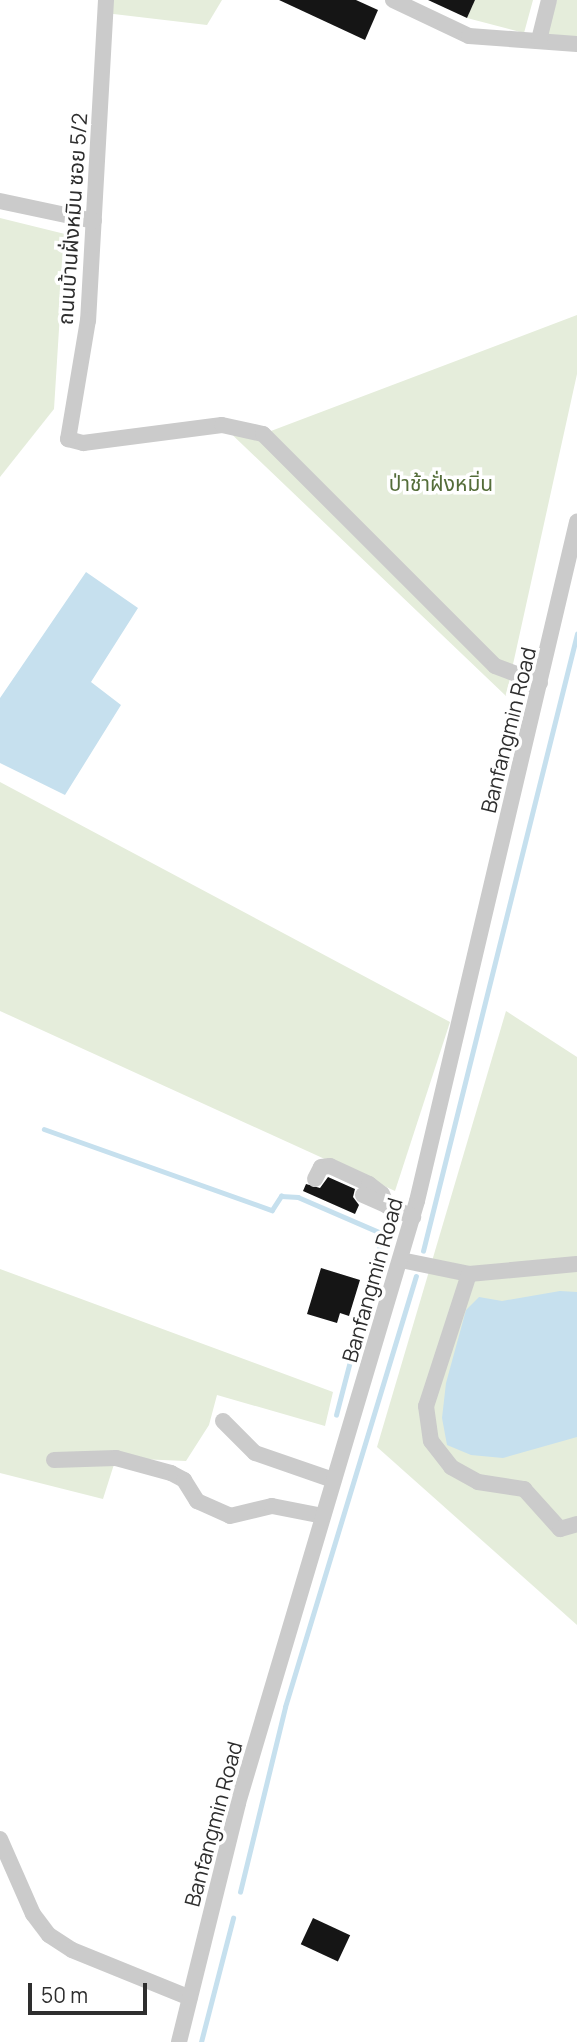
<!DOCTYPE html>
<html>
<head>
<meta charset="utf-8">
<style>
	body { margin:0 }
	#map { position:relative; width:577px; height:2042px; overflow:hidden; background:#fff; font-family:Manrope,"Noto Sans Thai",sans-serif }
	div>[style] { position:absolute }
	.green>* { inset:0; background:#e5eddb }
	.water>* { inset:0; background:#c6e0ee }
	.stream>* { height:4.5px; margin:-2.25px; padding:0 2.25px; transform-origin:2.25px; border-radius:2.25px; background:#c6e0ee }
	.building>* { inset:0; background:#151515; transform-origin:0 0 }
	.minor>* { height:16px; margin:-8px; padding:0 8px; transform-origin:8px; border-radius:8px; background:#cbcbcb }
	span { translate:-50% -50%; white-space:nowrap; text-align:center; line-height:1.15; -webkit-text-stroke:7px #fff; paint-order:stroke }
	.street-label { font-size:21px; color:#2e2e2e }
	.park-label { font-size:21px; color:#546d39 }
	.scale { position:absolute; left:28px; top:1983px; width:119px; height:32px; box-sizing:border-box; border:4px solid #2e2e2e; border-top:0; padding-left:9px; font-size:21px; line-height:24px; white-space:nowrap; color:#2e2e2e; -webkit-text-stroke:5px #fff; paint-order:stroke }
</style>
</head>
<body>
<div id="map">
	<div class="green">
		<div style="clip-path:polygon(106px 0,222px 0,207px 25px,105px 13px)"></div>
		<div style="clip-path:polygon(475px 0,533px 0,524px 33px,467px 18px)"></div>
		<div style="clip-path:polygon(557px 0,577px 0,577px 38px,546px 34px)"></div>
		<div style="clip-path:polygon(0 218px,65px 234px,54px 409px,0 477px)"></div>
		<div style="clip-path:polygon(577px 315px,577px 374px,506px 696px,222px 425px,263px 434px)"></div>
		<div style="clip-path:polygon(0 782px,450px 1022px,395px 1191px,0 1011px)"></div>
		<div style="clip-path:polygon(506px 1011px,577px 1057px,577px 1625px,377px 1447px)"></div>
		<div style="clip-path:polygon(0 1269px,333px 1392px,325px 1426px,217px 1395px,209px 1425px,186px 1461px,116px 1458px,103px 1499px,0 1473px)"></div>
	</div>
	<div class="water">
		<div style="clip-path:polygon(86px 572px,138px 608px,91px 682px,121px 705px,65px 795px,0 763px,0 698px)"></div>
		<div style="clip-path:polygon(560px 1291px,577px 1292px,577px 1437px,503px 1458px,471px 1455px,447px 1445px,442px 1418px,446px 1383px,466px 1310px,479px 1297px,502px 1301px)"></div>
	</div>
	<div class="stream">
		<div style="left:44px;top:1129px;width:242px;rotate:19.6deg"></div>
		<div style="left:272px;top:1210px;width:17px;rotate:-57deg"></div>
		<div style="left:281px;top:1196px;width:17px;rotate:3deg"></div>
		<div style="left:298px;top:1197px;width:88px;rotate:23.4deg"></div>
		<div style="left:379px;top:1232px;width:19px;rotate:87deg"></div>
		<div style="left:423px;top:1251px;width:636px;rotate:-75.99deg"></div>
		<div style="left:336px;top:1415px;width:143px;rotate:-75.4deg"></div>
		<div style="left:240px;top:1892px;width:190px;rotate:-76.3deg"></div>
		<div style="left:285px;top:1707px;width:450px;rotate:-73.1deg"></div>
		<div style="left:201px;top:2042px;width:128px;rotate:-75.5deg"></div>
	</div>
	<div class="building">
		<div style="clip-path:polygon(279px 0,356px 0,378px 10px,365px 40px)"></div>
		<div style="clip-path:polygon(428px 0,475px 0,467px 18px)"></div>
		<div style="clip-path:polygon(328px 1177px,355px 1189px,353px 1197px,359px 1205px,355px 1214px,303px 1191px,306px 1184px,320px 1188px)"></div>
		<div style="clip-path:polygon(321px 1268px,360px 1280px,349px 1316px,340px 1313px,337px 1323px,307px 1314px)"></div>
		<div style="left:313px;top:1918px;width:41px;height:29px;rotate:25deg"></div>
	</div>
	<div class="minor">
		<div style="left:106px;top:0;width:321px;rotate:93.2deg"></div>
		<div style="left:88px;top:320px;width:121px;rotate:99.5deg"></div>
		<div style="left:68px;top:439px;width:16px;rotate:15deg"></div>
		<div style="left:83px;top:443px;width:140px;rotate:-7.4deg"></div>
		<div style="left:222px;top:425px;width:42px;rotate:12.4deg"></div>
		<div style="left:263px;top:434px;width:328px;rotate:45deg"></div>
		<div style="left:495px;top:666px;width:48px;rotate:20.7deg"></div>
		<div style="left:393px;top:0;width:84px;rotate:25.3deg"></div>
		<div style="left:469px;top:36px;width:108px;rotate:4.2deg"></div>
		<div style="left:539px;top:40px;width:41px;rotate:-76deg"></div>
		<div style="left:0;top:201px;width:96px;rotate:12deg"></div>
		<div style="left:315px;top:1179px;width:13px;rotate:-63deg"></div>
		<div style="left:321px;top:1167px;width:9px;rotate:-6deg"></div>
		<div style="left:330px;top:1166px;width:43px;rotate:24.8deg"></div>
		<div style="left:369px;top:1184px;width:16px;rotate:38deg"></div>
		<div style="left:382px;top:1194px;width:13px;rotate:67deg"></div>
		<div style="left:363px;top:1195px;width:55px;rotate:23.7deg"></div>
		<div style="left:401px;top:1260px;width:69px;rotate:11.6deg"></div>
		<div style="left:469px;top:1274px;width:108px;rotate:-5.3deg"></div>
		<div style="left:469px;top:1274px;width:139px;rotate:108deg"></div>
		<div style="left:426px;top:1406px;width:35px;rotate:82deg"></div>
		<div style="left:431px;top:1441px;width:33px;rotate:52deg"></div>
		<div style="left:451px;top:1467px;width:31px;rotate:29deg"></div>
		<div style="left:478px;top:1482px;width:47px;rotate:8.7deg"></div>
		<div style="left:524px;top:1489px;width:54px;rotate:48deg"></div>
		<div style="left:560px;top:1529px;width:18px;rotate:-16deg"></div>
		<div style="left:223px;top:1421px;width:45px;rotate:45deg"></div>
		<div style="left:255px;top:1453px;width:83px;rotate:19.1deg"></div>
		<div style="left:54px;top:1460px;width:62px;rotate:-1.8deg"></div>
		<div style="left:116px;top:1458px;width:57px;rotate:15.3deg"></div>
		<div style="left:171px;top:1473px;width:15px;rotate:28deg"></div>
		<div style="left:184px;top:1480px;width:25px;rotate:58deg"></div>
		<div style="left:197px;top:1501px;width:36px;rotate:24deg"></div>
		<div style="left:230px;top:1516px;width:43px;rotate:-13.4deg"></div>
		<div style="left:272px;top:1506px;width:52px;rotate:11.1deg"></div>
		<div style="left:0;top:1839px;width:82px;rotate:66.3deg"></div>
		<div style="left:33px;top:1914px;width:26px;rotate:53deg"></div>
		<div style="left:49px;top:1935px;width:27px;rotate:33deg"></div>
		<div style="left:72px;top:1950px;width:127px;rotate:22.1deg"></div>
		<div style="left:179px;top:2042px;width:246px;rotate:-76.1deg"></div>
		<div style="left:238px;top:1803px;width:628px;rotate:-73.44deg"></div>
		<div style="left:417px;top:1201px;width:698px;rotate:-76.74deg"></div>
	</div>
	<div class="street-label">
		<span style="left:72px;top:219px;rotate:-86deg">ถนนบ้านฝั่งหมิน ซอย 5/2</span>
		<span style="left:508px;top:730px;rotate:-76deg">Banfangmin Road</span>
		<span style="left:372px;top:1280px;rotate:-74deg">Banfangmin Road</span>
		<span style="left:213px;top:1824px;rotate:-75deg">Banfangmin Road</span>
	</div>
	<div class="park-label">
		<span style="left:441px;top:483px">ป่าช้าฝั่งหมิ่น</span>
	</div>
	<div class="scale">50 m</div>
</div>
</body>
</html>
